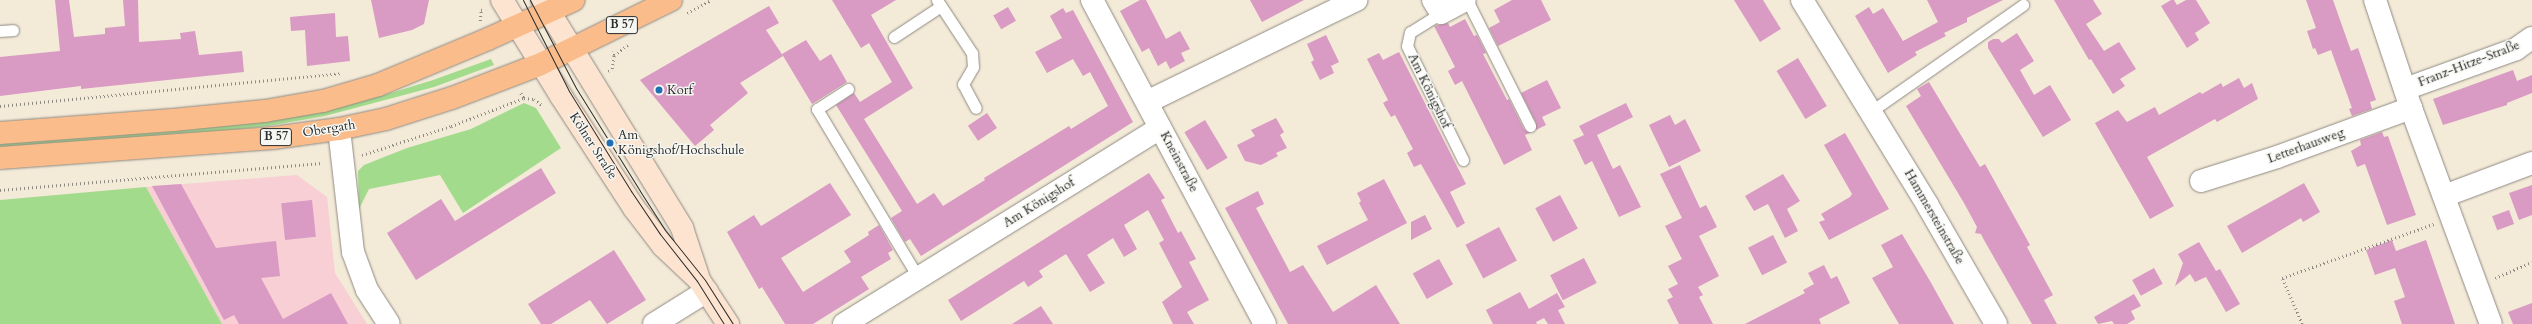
<!DOCTYPE html>
<html>
<head>
<meta charset="utf-8">
<style>
	body { margin:0 }
	#map { position:relative; width:2532px; height:324px; overflow:hidden; background:#f3ead8; font-family:Cardo,serif }
	div>[style] { position:absolute }
	.built>* { inset:0; background:#f7cfd4 }
	.green>* { inset:0; background:#a3db8d }
	.building>* { inset:0; background:#d99ac3; transform-origin:0 0 }
	.path>* { height:2.5px; margin-top:-1.25px; transform-origin:0; background:repeating-linear-gradient(90deg,#8f8a82 0 1px,transparent 0 4px) }
	.roads { filter:drop-shadow(0 0 1px #8f8a82) drop-shadow(0 0 1px #8f8a82) }
	.lane>* { height:11px; margin:-5.5px; padding:0 5.5px; transform-origin:5.5px; border-radius:5.5px; background:#fff }
	.street>* { height:22px; margin:-11px; padding:0 11px; transform-origin:11px; border-radius:11px; background:#fff }
	.secondary>* { height:22px; margin:-11px; padding:0 11px; transform-origin:11px; border-radius:11px; background:#fde4d0 }
	.primary>* { height:22px; margin:-11px; padding:0 11px; transform-origin:11px; border-radius:11px; background:#f9bc8a }
	.tram>* { height:1px; margin:-0.5px; padding:0 0.5px; transform-origin:0.5px; border-radius:0.5px; background:#2b2b2b }
	.dots>* { width:11px; height:11px; translate:-50% -50%; box-sizing:border-box; border:2px solid #f6f6f2; border-radius:50% }
	span { translate:-50% -50%; white-space:nowrap; text-align:center; line-height:1.15; -webkit-text-stroke:3px #f6f6f2; paint-order:stroke }
	.shield-label span { padding:1px 3px; background:#f6f6f2; border:1px solid; border-radius:3px; -webkit-text-stroke-width:0 }
	.shield-label { font-size:12px; color:#2b2b2b; font-weight:700 }
	.street-label { font-size:13px; color:#2b2b2b }
	.poi-label { font-size:13px; color:#2b2b2b }
	.left { translate:0 -50%; text-align:left }
</style>
</head>
<body>
<div id="map">
	<div class="built">
		<div style="clip-path:polygon(297px 175px,327px 197px,335px 273px,367px 324px,222px 324px,146px 187px)"></div>
	</div>
	<div class="green">
		<div style="clip-path:polygon(491px 59px,494px 65px,434px 87px,325px 116px,268px 126px,174px 136px,0 149px,0 142px,381px 96px,433px 80px)"></div>
		<div style="clip-path:polygon(524px 103px,536px 108px,561px 148px,463px 213px,440px 175px,369px 189px,359px 209px,358px 171px,364px 165px,407px 148px,471px 129px)"></div>
		<div style="clip-path:polygon(146px 187px,222px 324px,0 324px,0 200px)"></div>
	</div>
	<div class="building">
		<div style="clip-path:polygon(55px 0,69px 0,74px 37px,105px 34px,105px 28px,125px 26px,123px 0,138px 0,139px 42px,181px 39px,180px 33px,195px 31px,199px 55px,242px 51px,244px 72px,81px 89px,81px 86px,0 96px,0 57px,60px 51px)"></div>
		<div style="clip-path:polygon(371px 0,429px 0,424px 24px,412px 30px,379px 38px)"></div>
		<div style="clip-path:polygon(832px 0,896px 0,871px 15px,913px 88px,864px 119px,917px 204px,934px 193px,943px 206px,985px 180px,984px 178px,1069px 126px,1071px 129px,1108px 106px,1090px 72px,1083px 76px,1073px 59px,1047px 73px,1035px 52px,1062px 38px,1050px 16px,1063px 8px,1066px 13px,1073px 10px,1133px 122px,921px 256px,910px 239px,905px 242px,891px 218px,902px 211px,836px 105px,854px 93px,860px 102px,892px 82px,869px 43px,861px 48px)"></div>
		<div style="clip-path:polygon(1140px 0,1146px 0,1166px 39px,1180px 31px,1190px 49px,1181px 53px,1185px 61px,1170px 69px,1166px 61px,1158px 66px,1149px 48px,1142px 52px,1120px 11px)"></div>
		<div style="clip-path:polygon(1250px 0,1304px 0,1262px 22px)"></div>
		<div style="clip-path:polygon(1512px 0,1541px 0,1551px 20px,1498px 46px,1489px 28px,1500px 22px,1494px 10px)"></div>
		<div style="clip-path:polygon(1734px 0,1763px 0,1781px 29px,1760px 42px)"></div>
		<div style="clip-path:polygon(1927px 0,2003px 0,1967px 18px,1967px 22px,1944px 33px,1946px 36px,1915px 52px,1917px 55px,1888px 73px,1855px 16px,1869px 7px,1873px 14px,1883px 8px,1903px 41px,1938px 22px)"></div>
		<div style="clip-path:polygon(2054px 0,2093px 0,2102px 14px,2086px 24px,2104px 51px,2119px 42px,2136px 69px,2120px 79px,2125px 86px,2113px 94px,2091px 59px,2089px 60px)"></div>
		<div style="clip-path:polygon(2171px 0,2174px 0,2177px 5px,2186px 0,2196px 0,2210px 23px,2195px 33px,2199px 40px,2187px 48px,2161px 6px)"></div>
		<div style="clip-path:polygon(2306px 0,2333px 0,2351px 51px,2358px 48px,2376px 100px,2370px 102px,2372px 109px,2352px 116px,2349px 109px,2352px 108px,2331px 50px,2318px 55px,2315px 48px,2313px 49px,2307px 31px,2316px 28px)"></div>
		<div style="clip-path:polygon(769px 6px,779px 23px,766px 30px,783px 56px,740px 83px,748px 93px,710px 125px,714px 130px,695px 146px,640px 80px)"></div>
		<div style="left:1008px;top:7px;width:16px;height:17px;rotate:60deg"></div>
		<div style="clip-path:polygon(335px 13px,336px 37px,348px 36px,350px 61px,307px 66px,305px 30px,291px 31px,290px 17px)"></div>
		<div style="clip-path:polygon(1465px 19px,1474px 36px,1477px 35px,1486px 53px,1483px 54px,1507px 100px,1509px 99px,1524px 129px,1530px 133px,1525px 135px,1532px 150px,1504px 165px,1462px 81px,1455px 85px,1448px 71px,1455px 67px,1434px 26px,1448px 23px,1450px 27px)"></div>
		<div style="clip-path:polygon(2017px 33px,2034px 61px,2020px 70px,2034px 95px,2050px 85px,2071px 120px,2043px 137px,1988px 48px,1988px 42px,1993px 39px,1999px 39px,2002px 43px)"></div>
		<div style="clip-path:polygon(1326px 35px,1339px 62px,1331px 66px,1334px 73px,1320px 80px,1311px 62px,1314px 60px,1307px 44px)"></div>
		<div style="clip-path:polygon(806px 40px,820px 61px,831px 54px,847px 82px,812px 104px,782px 54px)"></div>
		<div style="clip-path:polygon(1399px 52px,1466px 184px,1450px 192px,1465px 223px,1457px 228px,1421px 164px,1414px 167px,1407px 153px,1413px 149px,1395px 115px,1391px 117px,1383px 103px,1388px 100px,1367px 59px,1379px 53px,1383px 60px)"></div>
		<div style="left:1798px;top:58px;width:56px;height:25px;rotate:59deg"></div>
		<div style="clip-path:polygon(2513px 70px,2517px 81px,2532px 75px,2532px 93px,2507px 103px,2507px 105px,2443px 125px,2433px 99px)"></div>
		<div style="clip-path:polygon(2239px 78px,2244px 88px,2252px 83px,2258px 99px,2217px 122px,2215px 119px,2147px 157px,2174px 206px,2150px 219px,2095px 123px,2118px 110px,2127px 122px,2155px 107px,2159px 115px,2200px 92px,2202px 94px,2221px 83px,2223px 87px)"></div>
		<div style="clip-path:polygon(1547px 80px,1561px 108px,1542px 117px,1546px 125px,1536px 130px,1536px 123px,1521px 93px)"></div>
		<div style="clip-path:polygon(1929px 82px,1980px 167px,1985px 164px,2030px 245px,2027px 247px,2053px 295px,2044px 300px,2057px 324px,2032px 324px,1984px 240px,1981px 234px,1975px 233px,1977px 227px,1964px 203px,1906px 106px,1921px 96px,1917px 89px)"></div>
		<div style="clip-path:polygon(1626px 103px,1633px 117px,1597px 135px,1613px 169px,1620px 165px,1641px 207px,1619px 217px,1592px 161px,1585px 165px,1573px 140px,1584px 135px,1579px 126px)"></div>
		<div style="left:987px;top:113px;width:18px;height:23px;rotate:56deg"></div>
		<div style="clip-path:polygon(1670px 115px,1675px 125px,1685px 119px,1701px 151px,1669px 167px,1649px 125px)"></div>
		<div style="clip-path:polygon(1276px 118px,1284px 132px,1280px 135px,1287px 148px,1276px 153px,1278px 156px,1261px 165px,1245px 161px,1237px 145px,1255px 136px,1251px 130px)"></div>
		<div style="left:1205px;top:120px;width:44px;height:24px;rotate:59deg"></div>
		<div style="clip-path:polygon(2382px 132px,2384px 137px,2388px 136px,2416px 215px,2387px 225px,2365px 164px,2357px 167px,2351px 151px,2361px 145px,2360px 140px)"></div>
		<div style="clip-path:polygon(1845px 133px,1889px 209px,1829px 240px,1819px 222px,1825px 220px,1821px 214px,1850px 197px,1852px 194px,1824px 145px)"></div>
		<div style="clip-path:polygon(1680px 165px,1700px 208px,1706px 205px,1717px 227px,1699px 236px,1719px 276px,1698px 287px,1703px 295px,1699px 297px,1713px 324px,1679px 324px,1667px 300px,1673px 297px,1668px 289px,1678px 284px,1668px 266px,1682px 259px,1665px 226px,1682px 218px,1660px 174px)"></div>
		<div style="clip-path:polygon(541px 168px,556px 193px,416px 280px,387px 233px,441px 199px,455px 221px)"></div>
		<div style="clip-path:polygon(1149px 173px,1165px 198px,1161px 200px,1178px 233px,1181px 231px,1196px 259px,1189px 262px,1209px 300px,1187px 312px,1194px 324px,1173px 324px,1162px 302px,1182px 287px,1159px 243px,1164px 240px,1148px 210px,1124px 225px,1137px 249px,1124px 257px,1113px 238px,1087px 255px,1105px 283px,1090px 292px,1066px 254px,1039px 271px,1043px 277px,1028px 287px,1024px 281px,961px 321px,948px 300px)"></div>
		<div style="clip-path:polygon(1783px 174px,1800px 201px,1787px 209px,1798px 231px,1785px 238px,1768px 204px,1754px 211px,1745px 196px)"></div>
		<div style="clip-path:polygon(1384px 179px,1407px 223px,1327px 265px,1317px 246px,1368px 220px,1359px 203px,1361px 201px,1357px 193px)"></div>
		<div style="clip-path:polygon(830px 183px,851px 215px,781px 258px,803px 292px,851px 262px,844px 251px,869px 235px,868px 232px,879px 225px,893px 250px,888px 253px,891px 259px,861px 277px,869px 289px,813px 324px,785px 324px,762px 287px,759px 289px,727px 232px,754px 215px,761px 226px)"></div>
		<div style="clip-path:polygon(2304px 183px,2320px 212px,2303px 222px,2301px 218px,2242px 253px,2227px 226px)"></div>
		<div style="clip-path:polygon(181px 184px,216px 248px,276px 241px,280px 276px,261px 278px,283px 319px,331px 293px,348px 324px,239px 324px,234px 315px,224px 320px,152px 186px)"></div>
		<div style="clip-path:polygon(2532px 185px,2532px 215px,2519px 220px,2509px 193px)"></div>
		<div style="clip-path:polygon(1258px 191px,1264px 204px,1256px 208px,1290px 272px,1303px 265px,1333px 312px,1376px 285px,1400px 324px,1288px 324px,1225px 208px)"></div>
		<div style="left:1560px;top:195px;width:38px;height:28px;rotate:62deg"></div>
		<div style="left:312px;top:200px;width:37px;height:31px;rotate:84deg"></div>
		<div style="left:2509px;top:210px;width:15px;height:18px;rotate:70deg"></div>
		<div style="clip-path:polygon(1425px 215px,1432px 229px,1411px 240px,1411px 222px)"></div>
		<div style="left:1499px;top:227px;width:38px;height:38px;rotate:62deg"></div>
		<div style="clip-path:polygon(1902px 234px,1930px 281px,1954px 324px,1899px 324px,1872px 278px,1893px 267px,1881px 245px)"></div>
		<div style="left:1773px;top:235px;width:31px;height:28px;rotate:63deg"></div>
		<div style="clip-path:polygon(2392px 240px,2396px 251px,2426px 240px,2455px 324px,2402px 324px,2394px 301px,2405px 297px,2395px 268px,2375px 275px,2366px 250px)"></div>
		<div style="clip-path:polygon(2199px 242px,2216px 271px,2220px 269px,2240px 304px,2226px 312px,2206px 277px,2208px 276px,2195px 282px,2190px 274px,2175px 286px,2183px 263px,2178px 254px)"></div>
		<div style="clip-path:polygon(614px 250px,646px 300px,607px 324px,590px 300px,551px 324px,541px 324px,528px 304px)"></div>
		<div style="left:1584px;top:258px;width:28px;height:38px;rotate:63deg"></div>
		<div style="left:1439px;top:259px;width:29px;height:30px;rotate:61deg"></div>
		<div style="clip-path:polygon(1824px 265px,1831px 279px,1837px 276px,1850px 303px,1819px 319px,1821px 324px,1745px 324px,1805px 293px,1803px 290px,1814px 284px,1808px 273px)"></div>
		<div style="left:2154px;top:268px;width:18px;height:25px;rotate:61deg"></div>
		<div style="clip-path:polygon(1520px 292px,1529px 309px,1557px 293px,1565px 307px,1558px 310px,1565px 324px,1548px 324px,1544px 318px,1536px 322px,1537px 324px,1493px 324px,1486px 310px)"></div>
		<div style="clip-path:polygon(2134px 294px,2141px 306px,2131px 311px,2135px 319px,2127px 324px,2114px 324px,2112px 321px,2098px 324px,2094px 317px)"></div>
		<div style="clip-path:polygon(2532px 303px,2532px 324px,2513px 324px,2508px 312px)"></div>
		<div style="clip-path:polygon(1041px 306px,1053px 324px,1012px 324px)"></div>
	</div>
	<div class="path">
		<div style="left:687px;top:13px;width:27px;rotate:-28deg"></div>
		<div style="left:480px;top:21px;width:11px;rotate:-85deg"></div>
		<div style="left:481px;top:10px;width:4px;rotate:-14deg"></div>
		<div style="left:614px;top:55px;width:17px;rotate:-36deg"></div>
		<div style="left:608px;top:71px;width:4px;rotate:-27deg"></div>
		<div style="left:612px;top:69px;width:14px;rotate:-82deg"></div>
		<div style="left:614px;top:55px;width:4px;rotate:-117deg"></div>
		<div style="left:521px;top:93px;width:6px;rotate:59deg"></div>
		<div style="left:524px;top:98px;width:10px;rotate:6deg"></div>
		<div style="left:534px;top:99px;width:10px;rotate:37deg"></div>
		<div style="left:0;top:106px;width:343px;rotate:-5.5deg"></div>
		<div style="left:362px;top:155px;width:94px;rotate:-18deg"></div>
		<div style="left:451px;top:126px;width:78px;rotate:-21deg"></div>
		<div style="left:0;top:190px;width:323px;rotate:-4.8deg"></div>
		<div style="left:2495px;top:278px;width:40px;rotate:-23.4deg"></div>
		<div style="left:2302px;top:324px;width:50px;rotate:-113.5deg"></div>
		<div style="left:2282px;top:278px;width:161px;rotate:-19.6deg"></div>
	</div>
	<div class="roads">
		<div class="lane">
			<div style="left:937px;top:0;width:64px;rotate:56.6deg"></div>
			<div style="left:972px;top:53px;width:14px;rotate:86deg"></div>
			<div style="left:973px;top:67px;width:20px;rotate:120deg"></div>
			<div style="left:963px;top:84px;width:27px;rotate:62deg"></div>
			<div style="left:1467px;top:0;width:141px;rotate:63.4deg"></div>
			<div style="left:1441px;top:13px;width:36px;rotate:148deg"></div>
			<div style="left:1410px;top:32px;width:14px;rotate:102deg"></div>
			<div style="left:1407px;top:46px;width:127px;rotate:63.8deg"></div>
			<div style="left:0;top:31px;width:13px;rotate:-4deg"></div>
			<div style="left:894px;top:37px;width:56px;rotate:-33.4deg"></div>
			<div style="left:848px;top:89px;width:37px;rotate:147deg"></div>
			<div style="left:817px;top:109px;width:196px;rotate:59deg"></div>
			<div style="left:1870px;top:112px;width:187px;rotate:-35deg"></div>
		</div>
		<div class="street">
			<div style="left:1092px;top:0;width:367px;rotate:61.9deg"></div>
			<div style="left:1433px;top:0;width:15px;rotate:58deg"></div>
			<div style="left:1441px;top:13px;width:27px;rotate:-28deg"></div>
			<div style="left:1802px;top:0;width:241px;rotate:58.5deg"></div>
			<div style="left:1928px;top:206px;width:136px;rotate:60deg"></div>
			<div style="left:2375px;top:0;width:114px;rotate:71.6deg"></div>
			<div style="left:2411px;top:108px;width:230px;rotate:69.7deg"></div>
			<div style="left:2405px;top:89px;width:118px;rotate:-19.8deg"></div>
			<div style="left:2516px;top:49px;width:19px;rotate:-35deg"></div>
			<div style="left:1147px;top:102px;width:233px;rotate:-26deg"></div>
			<div style="left:339px;top:129px;width:124px;rotate:83.5deg"></div>
			<div style="left:353px;top:252px;width:40px;rotate:69.8deg"></div>
			<div style="left:367px;top:290px;width:40px;rotate:57.1deg"></div>
			<div style="left:2201px;top:181px;width:80px;rotate:-17.5deg"></div>
			<div style="left:2277px;top:157px;width:143px;rotate:-20.1deg"></div>
			<div style="left:2444px;top:196px;width:94px;rotate:-20.6deg"></div>
			<div style="left:654px;top:324px;width:62px;rotate:-31.9deg"></div>
			<div style="left:844px;top:324px;width:372px;rotate:-31.8deg"></div>
		</div>
		<div class="secondary">
			<div style="left:502px;top:0;width:113px;rotate:58.4deg"></div>
			<div style="left:561px;top:96px;width:134px;rotate:56.9deg"></div>
			<div style="left:634px;top:208px;width:48px;rotate:52.7deg"></div>
			<div style="left:663px;top:246px;width:50px;rotate:43.4deg"></div>
			<div style="left:699px;top:280px;width:53px;rotate:56.6deg"></div>
			<div style="left:542px;top:0;width:268px;rotate:58.4deg"></div>
			<div style="left:682px;top:228px;width:51px;rotate:71.6deg"></div>
		</div>
		<div class="primary">
			<div style="left:0;top:133px;width:173px;rotate:-4.3deg"></div>
			<div style="left:173px;top:120px;width:92px;rotate:-5.6deg"></div>
			<div style="left:265px;top:111px;width:59px;rotate:-9.8deg"></div>
			<div style="left:323px;top:101px;width:57px;rotate:-16.2deg"></div>
			<div style="left:378px;top:85px;width:119px;rotate:-22.7deg"></div>
			<div style="left:488px;top:39px;width:94px;rotate:-24.4deg"></div>
			<div style="left:0;top:158px;width:274px;rotate:-4.2deg"></div>
			<div style="left:273px;top:138px;width:67px;rotate:-7.8deg"></div>
			<div style="left:339px;top:129px;width:48px;rotate:-12deg"></div>
			<div style="left:386px;top:119px;width:69px;rotate:-17.7deg"></div>
			<div style="left:452px;top:98px;width:95px;rotate:-20.9deg"></div>
			<div style="left:541px;top:64px;width:145px;rotate:-26.2deg"></div>
		</div>
	</div>
	<div class="tram">
		<div style="left:523px;top:0;width:102px;rotate:63.2deg"></div>
		<div style="left:569px;top:91px;width:118px;rotate:58.2deg"></div>
		<div style="left:631px;top:191px;width:52px;rotate:56deg"></div>
		<div style="left:660px;top:234px;width:60px;rotate:51.8deg"></div>
		<div style="left:697px;top:281px;width:51px;rotate:57.9deg"></div>
		<div style="left:530px;top:0;width:99px;rotate:62.4deg"></div>
		<div style="left:576px;top:88px;width:121px;rotate:58.1deg"></div>
		<div style="left:640px;top:191px;width:46px;rotate:57.3deg"></div>
		<div style="left:665px;top:230px;width:64px;rotate:51.3deg"></div>
		<div style="left:705px;top:280px;width:52px;rotate:57.5deg"></div>
	</div>
	<div class="dots">
		<div style="left:659px;top:90px;background:#1f6fb2"></div>
		<div style="left:610px;top:143px;background:#1f6fb2"></div>
	</div>
	<div class="shield-label">
		<span style="left:622px;top:25px">B 57</span>
		<span style="left:276px;top:137px">B 57</span>
	</div>
	<div class="street-label">
		<span style="left:2469px;top:64px;rotate:-21deg">Franz-Hitze-Straße</span>
		<span style="left:1429px;top:91px;rotate:64deg">Am Königshof</span>
		<span style="left:329px;top:129px;rotate:-9deg">Obergath</span>
		<span style="left:593px;top:146px;rotate:57deg">Kölner Straße</span>
		<span style="left:2306px;top:146px;rotate:-20deg">Letterhausweg</span>
		<span style="left:1179px;top:162px;rotate:62deg">Kneinstraße</span>
		<span style="left:1039px;top:203px;rotate:-32deg">Am Königshof</span>
		<span style="left:1934px;top:217px;rotate:60deg">Hammersteinstraße</span>
	</div>
	<div class="poi-label">
		<span class="left" style="left:667px;top:90px">Korf</span>
		<span class="left" style="left:618px;top:143px">Am<br>Königshof/Hochschule</span>
	</div>
</div>
</body>
</html>
